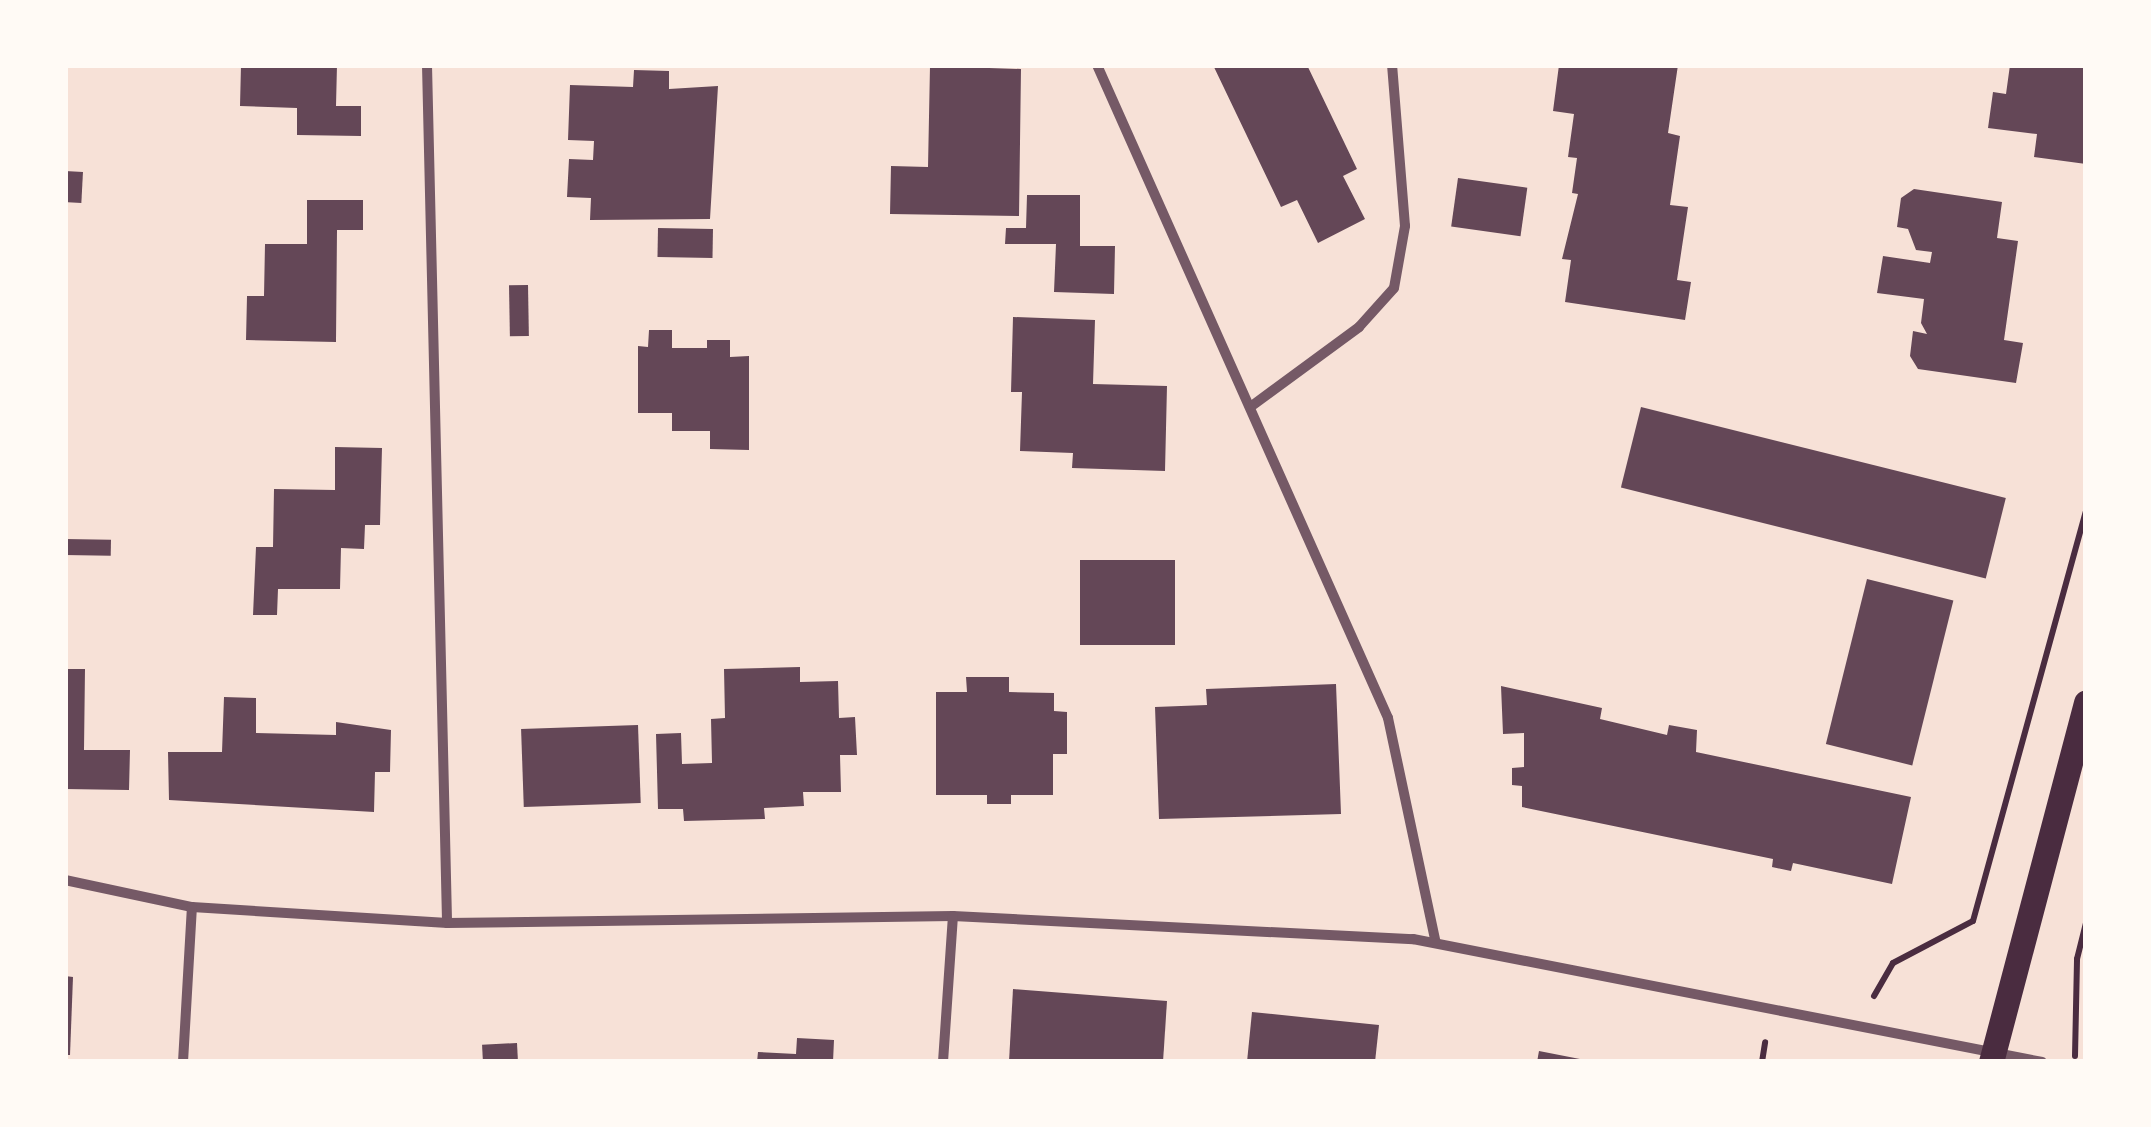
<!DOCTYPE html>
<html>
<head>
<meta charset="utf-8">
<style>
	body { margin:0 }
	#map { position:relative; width:2151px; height:1127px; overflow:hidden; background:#f7e1d7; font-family:Manrope,sans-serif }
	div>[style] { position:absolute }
	.building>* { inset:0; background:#644757; transform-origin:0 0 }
	.path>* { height:6px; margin:-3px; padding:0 3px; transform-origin:3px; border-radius:3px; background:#4a2c40 }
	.minor>* { height:10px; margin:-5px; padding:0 5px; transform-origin:5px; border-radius:5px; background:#755966 }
	.primary>* { height:25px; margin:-12.5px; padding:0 12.5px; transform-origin:12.5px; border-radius:12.5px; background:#4a2c40 }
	span { translate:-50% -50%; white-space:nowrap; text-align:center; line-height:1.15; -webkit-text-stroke:10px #fffaf5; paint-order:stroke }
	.frame { position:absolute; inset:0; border:68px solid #fffaf5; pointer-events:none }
</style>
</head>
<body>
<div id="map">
	<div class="building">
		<div style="clip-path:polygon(241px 65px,337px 65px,336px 106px,361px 106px,361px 136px,297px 135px,297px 108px,240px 106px)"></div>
		<div style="clip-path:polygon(1213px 65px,1307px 65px,1357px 169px,1343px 176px,1365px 219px,1318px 243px,1297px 200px,1281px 207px)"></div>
		<div style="clip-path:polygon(1559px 65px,1678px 65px,1668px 133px,1680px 136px,1670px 205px,1688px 207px,1677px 280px,1691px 282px,1685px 320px,1565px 302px,1571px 260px,1562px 259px,1578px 194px,1572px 193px,1577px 158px,1568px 157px,1574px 114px,1553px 111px)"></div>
		<div style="clip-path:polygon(2010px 65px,2086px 65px,2086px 164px,2034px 157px,2037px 134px,1988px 128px,1993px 92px,2006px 94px)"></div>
		<div style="clip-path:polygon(930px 66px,1021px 69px,1019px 216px,890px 214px,891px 166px,928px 167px)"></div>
		<div style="clip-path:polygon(634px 70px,669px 71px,669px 89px,718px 86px,710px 219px,590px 220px,591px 198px,567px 197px,569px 159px,593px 160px,594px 141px,568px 140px,570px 85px,633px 87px)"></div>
		<div style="left:65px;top:171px;width:18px;height:31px;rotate:3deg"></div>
		<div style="left:1458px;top:178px;width:70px;height:49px;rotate:8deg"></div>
		<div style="clip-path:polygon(1914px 189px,2002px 202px,1997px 238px,2018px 241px,2004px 340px,2023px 343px,2016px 383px,1918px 369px,1910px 356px,1913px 331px,1927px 334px,1921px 323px,1924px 299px,1877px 293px,1883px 256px,1930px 263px,1932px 252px,1916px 250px,1908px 229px,1897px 227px,1901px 198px)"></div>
		<div style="clip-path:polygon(1027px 195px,1080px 195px,1080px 246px,1115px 246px,1114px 294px,1054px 292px,1056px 244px,1005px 244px,1006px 228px,1026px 228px)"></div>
		<div style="clip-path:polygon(307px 200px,363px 200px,363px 230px,337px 230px,336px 342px,246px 340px,247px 296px,264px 296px,265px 244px,307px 244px)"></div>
		<div style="left:658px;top:228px;width:55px;height:29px;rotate:1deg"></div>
		<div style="left:528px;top:285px;width:51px;height:19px;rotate:89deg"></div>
		<div style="clip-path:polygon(1013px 317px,1095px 320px,1093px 384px,1167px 386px,1165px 471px,1072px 468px,1073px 453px,1020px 451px,1022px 392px,1011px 392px)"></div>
		<div style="clip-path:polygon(649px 330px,672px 330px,672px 348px,707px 348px,707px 340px,730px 340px,730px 357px,749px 356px,749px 450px,710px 449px,710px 431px,672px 431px,672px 413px,638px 413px,638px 346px,648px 347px)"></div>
		<div style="left:1641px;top:407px;width:376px;height:83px;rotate:14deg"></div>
		<div style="clip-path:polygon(335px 447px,382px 448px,380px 525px,365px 525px,364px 549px,341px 548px,340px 589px,278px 589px,277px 615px,253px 615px,256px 547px,273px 547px,274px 489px,335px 490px)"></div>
		<div style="left:65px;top:539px;width:46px;height:16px;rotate:1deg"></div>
		<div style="left:1080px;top:560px;width:95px;height:85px"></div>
		<div style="left:1867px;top:579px;width:89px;height:170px;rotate:14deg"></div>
		<div style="clip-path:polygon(800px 667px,800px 682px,838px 681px,839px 718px,855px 717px,857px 755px,840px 755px,841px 792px,803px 792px,804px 806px,764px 808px,765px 819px,684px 821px,683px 809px,658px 809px,656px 734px,681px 733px,682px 764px,712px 763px,711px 719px,725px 718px,724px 669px)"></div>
		<div style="clip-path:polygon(65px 669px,85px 669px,84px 750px,130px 750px,129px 790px,65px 789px)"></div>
		<div style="clip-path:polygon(966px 677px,1009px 677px,1009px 692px,1054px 693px,1054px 711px,1067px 712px,1067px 754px,1053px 754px,1053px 795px,1011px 795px,1011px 804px,987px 804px,987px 795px,936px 795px,936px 692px,967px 692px)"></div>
		<div style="clip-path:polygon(1336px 684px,1341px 814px,1159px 819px,1155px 707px,1207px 705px,1206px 689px)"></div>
		<div style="clip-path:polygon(1501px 686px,1602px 708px,1600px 719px,1667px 735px,1669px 725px,1697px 730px,1696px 752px,1911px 797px,1892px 884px,1793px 863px,1791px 871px,1772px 867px,1773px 859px,1522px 807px,1522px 786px,1512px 785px,1512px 768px,1524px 767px,1524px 733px,1503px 734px)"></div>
		<div style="clip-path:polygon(224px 697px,256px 698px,256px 733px,336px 735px,336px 722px,391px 730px,390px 772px,375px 772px,374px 812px,169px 800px,168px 752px,222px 752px)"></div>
		<div style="left:638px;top:725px;width:78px;height:117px;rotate:88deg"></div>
		<div style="clip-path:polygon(65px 976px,73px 977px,70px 1055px,65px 1055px)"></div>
		<div style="clip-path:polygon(1013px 989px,1167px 1001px,1163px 1062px,1009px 1062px)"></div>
		<div style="clip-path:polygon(1252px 1012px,1379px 1025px,1375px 1062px,1247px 1062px)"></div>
		<div style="clip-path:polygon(797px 1038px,834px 1040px,833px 1062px,757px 1062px,758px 1052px,796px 1054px)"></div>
		<div style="left:517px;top:1043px;width:19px;height:35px;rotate:87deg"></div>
		<div style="clip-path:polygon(1539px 1051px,1585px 1060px,1585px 1062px,1537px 1062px)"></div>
	</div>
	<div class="path">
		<div style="left:1874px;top:996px;width:38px;rotate:-60deg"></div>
		<div style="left:1893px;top:963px;width:90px;rotate:-27.7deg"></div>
		<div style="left:1973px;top:921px;width:424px;rotate:-74.6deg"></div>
		<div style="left:2075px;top:1056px;width:97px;rotate:-88.8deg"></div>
		<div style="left:2077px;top:959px;width:38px;rotate:-76deg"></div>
		<div style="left:1762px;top:1062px;width:20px;rotate:-81deg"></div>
	</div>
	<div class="minor">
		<div style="left:427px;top:65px;width:858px;rotate:88.66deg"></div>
		<div style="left:1097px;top:65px;width:715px;rotate:65.98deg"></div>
		<div style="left:1388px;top:718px;width:230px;rotate:78deg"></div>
		<div style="left:1253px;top:405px;width:132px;rotate:-36.3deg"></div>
		<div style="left:1359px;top:327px;width:52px;rotate:-48.1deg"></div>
		<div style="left:1394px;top:288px;width:63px;rotate:-79.9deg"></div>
		<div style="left:1405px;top:226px;width:162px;rotate:-94.6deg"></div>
		<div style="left:65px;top:880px;width:130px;rotate:12deg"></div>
		<div style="left:192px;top:907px;width:256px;rotate:3.6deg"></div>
		<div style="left:447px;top:923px;width:506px;rotate:-0.79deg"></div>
		<div style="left:953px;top:916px;width:461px;rotate:2.9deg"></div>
		<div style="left:1413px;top:939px;width:641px;rotate:11.06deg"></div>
		<div style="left:183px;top:1062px;width:155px;rotate:-86.7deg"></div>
		<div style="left:943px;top:1062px;width:146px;rotate:-86.1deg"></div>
	</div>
	<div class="primary">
		<div style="left:1991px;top:1062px;width:372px;rotate:-75.2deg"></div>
	</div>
	<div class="frame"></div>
</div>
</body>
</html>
